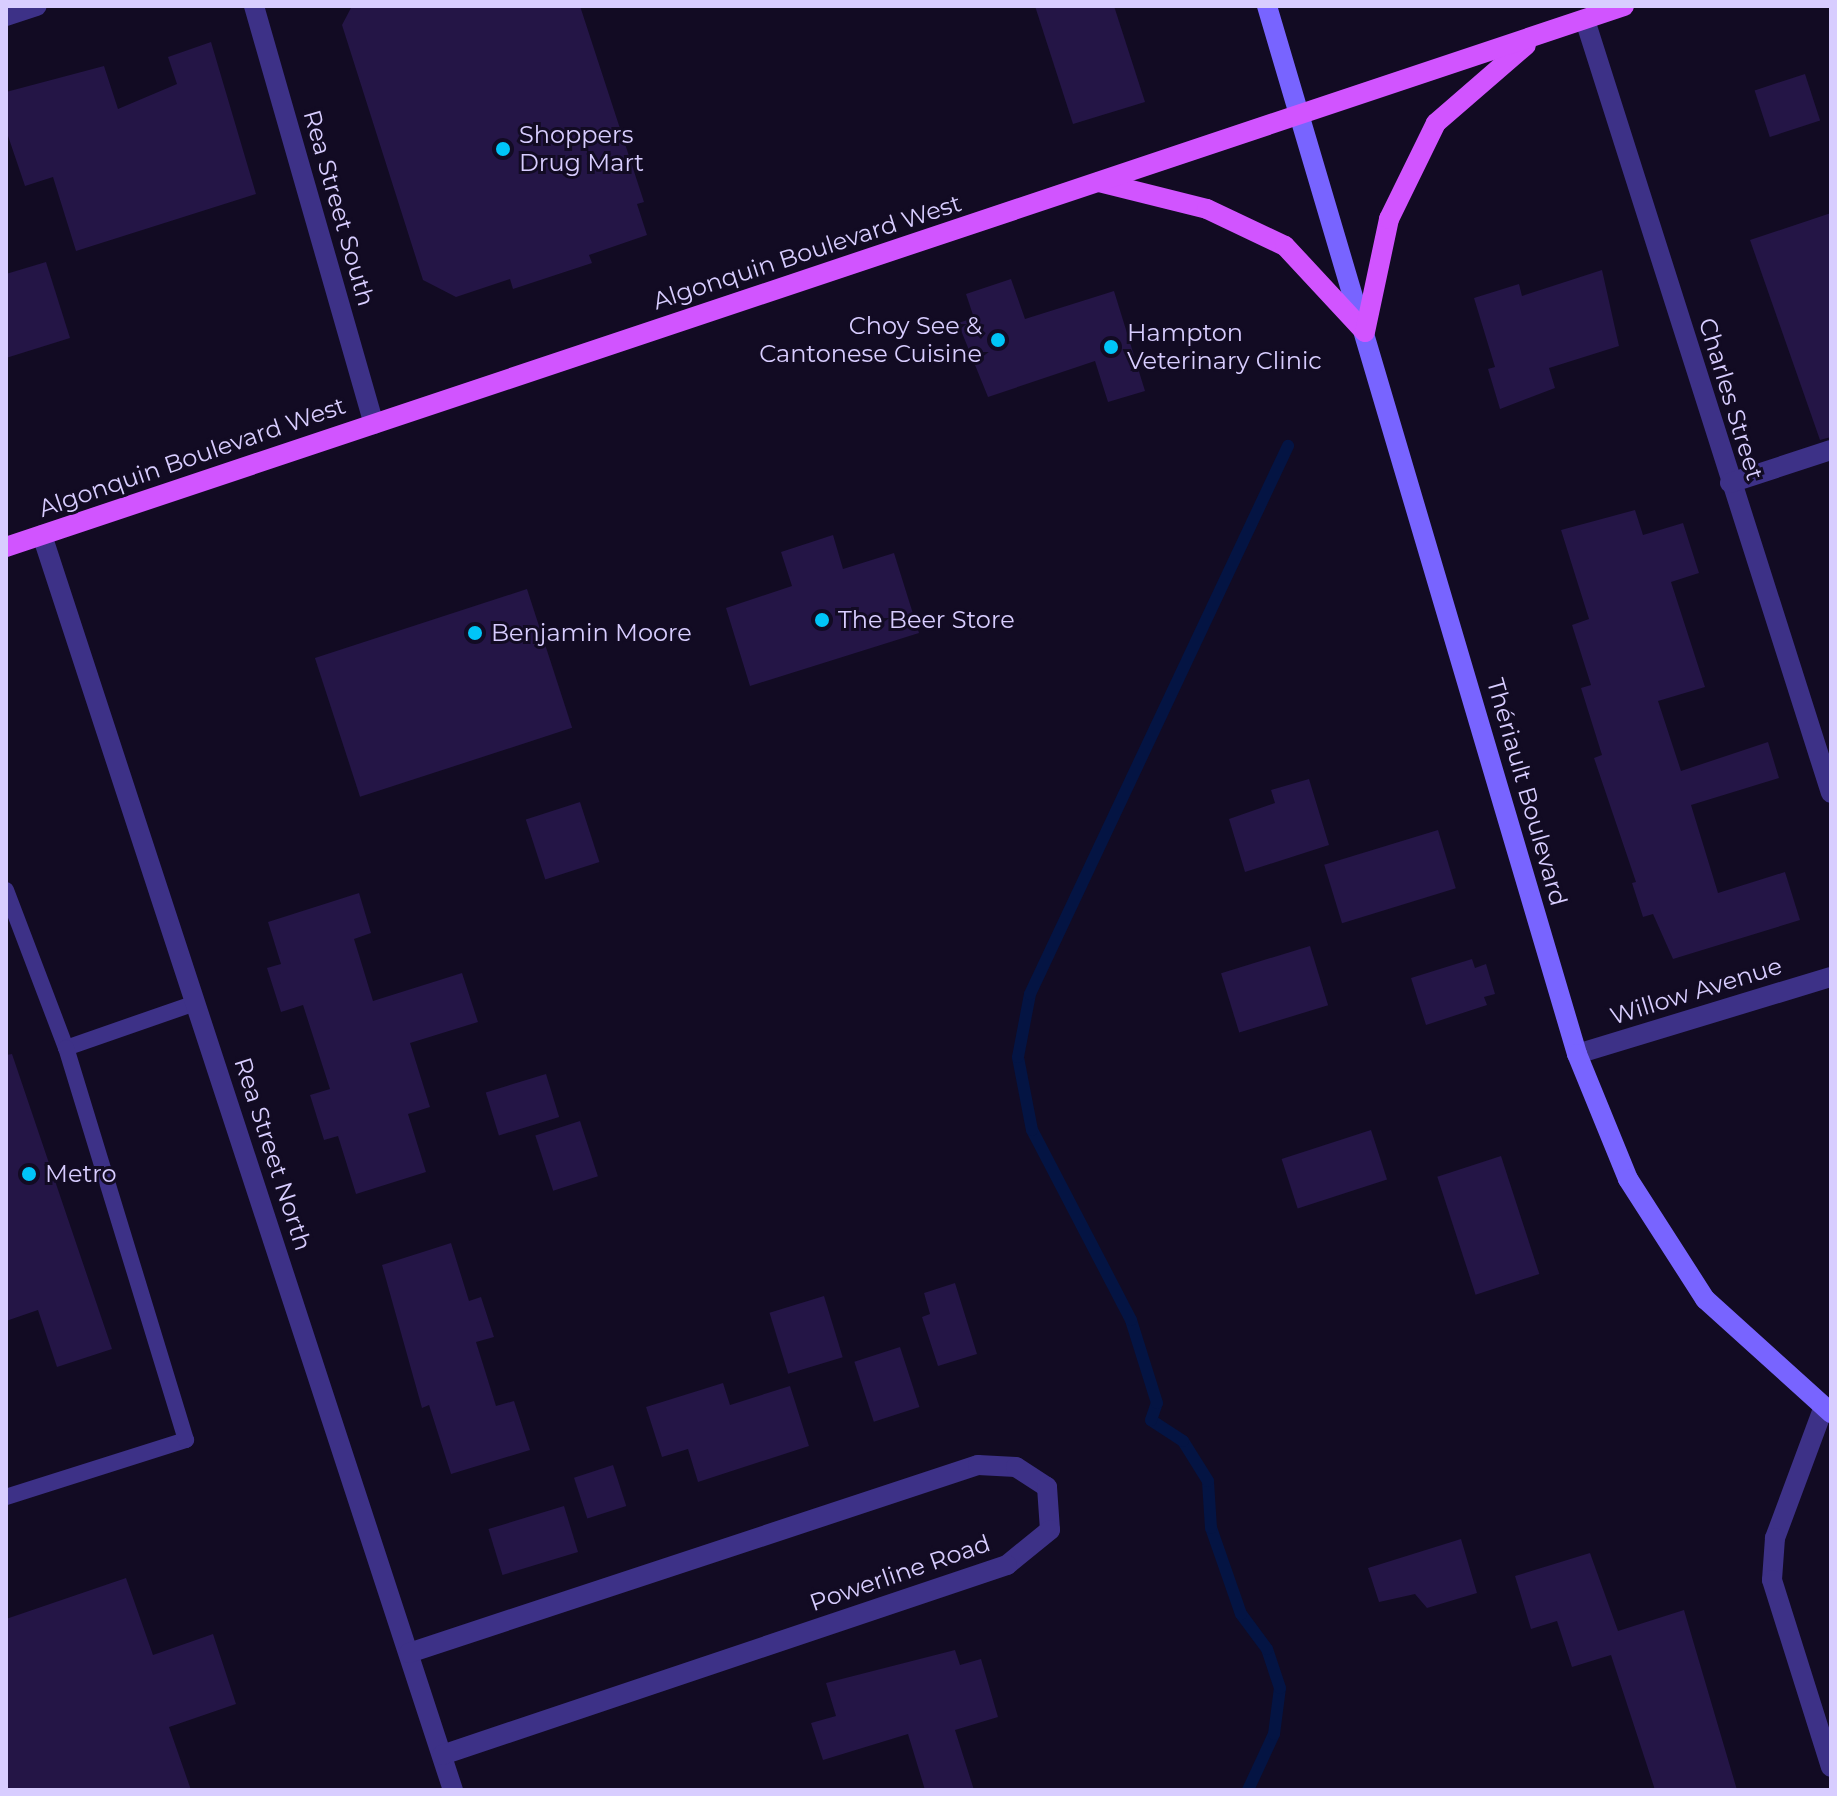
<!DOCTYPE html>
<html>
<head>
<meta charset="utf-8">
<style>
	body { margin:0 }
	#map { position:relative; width:1837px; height:1796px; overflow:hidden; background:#120b23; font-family:Montserrat,sans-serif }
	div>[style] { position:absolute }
	.stream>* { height:12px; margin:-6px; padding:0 6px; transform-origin:6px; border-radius:6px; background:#041443 }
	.building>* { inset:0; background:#241546; transform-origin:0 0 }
	.lane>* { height:16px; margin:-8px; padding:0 8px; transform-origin:8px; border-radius:8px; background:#3d3187 }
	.street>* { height:20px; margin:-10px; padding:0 10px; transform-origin:10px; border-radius:10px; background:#3d3187 }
	.secondary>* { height:20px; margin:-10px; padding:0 10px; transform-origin:10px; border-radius:10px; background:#7864ff }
	.primary>* { height:20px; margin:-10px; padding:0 10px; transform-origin:10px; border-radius:10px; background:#d154ff }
	.dots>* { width:22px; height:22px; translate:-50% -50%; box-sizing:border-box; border:4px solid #120b23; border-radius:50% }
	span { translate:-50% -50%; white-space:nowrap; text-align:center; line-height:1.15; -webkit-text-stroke:6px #120b23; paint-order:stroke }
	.poi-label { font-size:24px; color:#d8cdff }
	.left { translate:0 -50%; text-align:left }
	.right { translate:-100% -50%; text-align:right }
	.street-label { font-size:24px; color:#d8cdff }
	.frame { position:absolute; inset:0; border:8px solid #d8cdff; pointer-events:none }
</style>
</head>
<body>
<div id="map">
	<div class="stream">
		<div style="left:1248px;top:1790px;width:62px;rotate:-65.1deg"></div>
		<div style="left:1274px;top:1734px;width:46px;rotate:-82.6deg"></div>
		<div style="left:1280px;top:1688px;width:41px;rotate:-108.4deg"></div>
		<div style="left:1267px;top:1649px;width:44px;rotate:-126.6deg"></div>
		<div style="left:1241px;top:1614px;width:91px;rotate:-109.2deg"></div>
		<div style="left:1211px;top:1528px;width:47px;rotate:-93.7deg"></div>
		<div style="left:1208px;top:1481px;width:47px;rotate:-122deg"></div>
		<div style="left:1183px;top:1441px;width:38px;rotate:-147deg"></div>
		<div style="left:1151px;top:1420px;width:18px;rotate:-71deg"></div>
		<div style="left:1157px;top:1403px;width:87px;rotate:-107.4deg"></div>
		<div style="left:1131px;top:1320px;width:214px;rotate:-117.5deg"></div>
		<div style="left:1032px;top:1130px;width:74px;rotate:-100.9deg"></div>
		<div style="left:1018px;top:1057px;width:64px;rotate:-79.2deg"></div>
		<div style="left:1030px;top:994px;width:606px;rotate:-64.79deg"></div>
	</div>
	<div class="building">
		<div style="clip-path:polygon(352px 6px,580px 6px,644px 202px,637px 204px,647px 235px,589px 255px,592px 263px,513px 289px,510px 279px,456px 297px,423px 280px,342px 25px)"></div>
		<div style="clip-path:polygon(1035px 6px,1114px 6px,1145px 102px,1073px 124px)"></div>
		<div style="clip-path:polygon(211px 42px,256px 194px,76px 251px,53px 177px,25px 186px,6px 130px,6px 92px,104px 66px,118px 109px,177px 84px,168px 57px)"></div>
		<div style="left:1805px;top:74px;width:49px;height:53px;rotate:72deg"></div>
		<div style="clip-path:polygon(1831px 213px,1831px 437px,1820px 440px,1750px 240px)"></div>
		<div style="clip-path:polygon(46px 262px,70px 338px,6px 358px,6px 274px)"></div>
		<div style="clip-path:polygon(1602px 270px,1619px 346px,1549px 368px,1555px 388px,1500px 409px,1488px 369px,1495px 367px,1474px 298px,1519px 284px,1522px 296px)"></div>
		<div style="clip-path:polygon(1011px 279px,1025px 319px,1114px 291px,1145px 391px,1108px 402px,1095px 361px,988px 397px,958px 323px,974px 318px,966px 294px)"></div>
		<div style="clip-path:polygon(1635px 510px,1643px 535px,1683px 523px,1699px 573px,1671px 582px,1705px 687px,1658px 701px,1681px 771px,1768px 742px,1779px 778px,1691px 805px,1718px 893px,1785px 872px,1800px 920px,1673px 959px,1653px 914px,1643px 917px,1632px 883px,1636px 882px,1594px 758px,1602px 755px,1581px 688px,1591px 685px,1572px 625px,1589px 619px,1561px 530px)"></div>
		<div style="clip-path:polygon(833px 535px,843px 569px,894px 553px,919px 633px,750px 686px,726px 608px,792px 586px,781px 552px)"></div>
		<div style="left:527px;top:589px;width:146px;height:223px;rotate:72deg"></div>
		<div style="clip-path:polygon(1309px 779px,1329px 845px,1245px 872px,1229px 819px,1275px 803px,1271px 790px)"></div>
		<div style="left:580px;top:802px;width:63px;height:57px;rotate:72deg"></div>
		<div style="left:1438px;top:830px;width:61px;height:119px;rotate:73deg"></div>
		<div style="clip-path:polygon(359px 893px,371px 933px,354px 939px,373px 1001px,462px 973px,478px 1022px,410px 1043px,430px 1107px,408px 1114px,426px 1172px,356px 1194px,338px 1136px,324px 1140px,310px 1095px,330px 1089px,303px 1005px,281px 1012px,267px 968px,281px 964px,268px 922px)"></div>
		<div style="left:1310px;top:946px;width:62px;height:93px;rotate:73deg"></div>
		<div style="clip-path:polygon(1472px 959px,1475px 968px,1486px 964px,1495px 994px,1484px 997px,1487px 1005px,1426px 1025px,1411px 978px)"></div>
		<div style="clip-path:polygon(12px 1054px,112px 1349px,57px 1367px,38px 1310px,6px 1321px,6px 1055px)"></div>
		<div style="left:546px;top:1074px;width:45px;height:63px;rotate:73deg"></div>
		<div style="left:580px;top:1121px;width:58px;height:47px;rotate:72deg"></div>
		<div style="left:1371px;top:1130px;width:52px;height:94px;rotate:72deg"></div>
		<div style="left:1501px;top:1156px;width:124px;height:67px;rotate:72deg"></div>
		<div style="clip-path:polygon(451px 1243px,469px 1301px,481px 1297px,494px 1337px,476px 1342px,496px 1406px,514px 1401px,530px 1450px,451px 1474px,429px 1405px,422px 1408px,382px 1265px)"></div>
		<div style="clip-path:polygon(955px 1283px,977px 1354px,938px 1366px,922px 1317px,930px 1314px,924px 1293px)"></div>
		<div style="left:824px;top:1296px;width:64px;height:57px;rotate:73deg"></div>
		<div style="left:900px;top:1347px;width:63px;height:48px;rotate:72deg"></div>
		<div style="clip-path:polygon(723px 1383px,730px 1405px,790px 1386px,809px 1446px,698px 1482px,688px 1449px,662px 1457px,646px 1407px)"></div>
		<div style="left:613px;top:1465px;width:43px;height:41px;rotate:72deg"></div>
		<div style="left:564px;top:1506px;width:48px;height:79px;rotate:73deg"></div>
		<div style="clip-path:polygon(1461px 1539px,1477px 1593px,1427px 1608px,1415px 1594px,1379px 1602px,1368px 1568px)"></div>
		<div style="clip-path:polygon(1590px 1553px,1618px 1631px,1684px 1610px,1737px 1790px,1655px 1790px,1611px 1655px,1572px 1667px,1557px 1621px,1531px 1629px,1515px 1576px)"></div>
		<div style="clip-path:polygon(126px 1578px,153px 1655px,213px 1634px,236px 1704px,169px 1727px,191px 1790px,6px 1790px,6px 1619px)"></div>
		<div style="clip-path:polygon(955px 1650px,960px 1665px,981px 1659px,998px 1717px,955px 1730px,974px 1790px,925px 1790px,908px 1734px,823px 1760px,811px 1723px,836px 1716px,826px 1683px)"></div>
	</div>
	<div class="lane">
		<div style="left:6px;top:890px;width:169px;rotate:69.2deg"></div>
		<div style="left:66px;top:1048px;width:137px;rotate:-19.2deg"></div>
		<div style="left:6px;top:1497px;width:189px;rotate:-17.6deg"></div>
		<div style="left:186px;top:1440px;width:410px;rotate:-107deg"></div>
	</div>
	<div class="street">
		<div style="left:254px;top:6px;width:435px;rotate:74deg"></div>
		<div style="left:6px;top:16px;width:32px;rotate:-18deg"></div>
		<div style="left:1585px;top:20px;width:811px;rotate:72.35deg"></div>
		<div style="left:1730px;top:483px;width:106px;rotate:-18.1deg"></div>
		<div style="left:42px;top:535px;width:1321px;rotate:71.87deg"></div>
		<div style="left:1577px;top:1054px;width:265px;rotate:-16.9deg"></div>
		<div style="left:1823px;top:1409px;width:138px;rotate:110.4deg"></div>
		<div style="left:1775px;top:1538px;width:42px;rotate:94.1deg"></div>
		<div style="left:1772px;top:1580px;width:196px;rotate:72.5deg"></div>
		<div style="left:409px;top:1653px;width:599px;rotate:-18.28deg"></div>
		<div style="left:978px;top:1465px;width:38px;rotate:3deg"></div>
		<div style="left:1016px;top:1467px;width:37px;rotate:33deg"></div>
		<div style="left:1047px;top:1487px;width:43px;rotate:86deg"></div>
		<div style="left:1050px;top:1530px;width:55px;rotate:140.9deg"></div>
		<div style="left:1007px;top:1565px;width:596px;rotate:161.41deg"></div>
	</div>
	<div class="secondary">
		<div style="left:1267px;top:6px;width:1093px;rotate:73.52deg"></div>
		<div style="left:1577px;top:1054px;width:135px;rotate:67.8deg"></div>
		<div style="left:1628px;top:1179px;width:143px;rotate:57.3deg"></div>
		<div style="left:1705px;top:1299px;width:170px;rotate:42.1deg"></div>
	</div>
	<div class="primary">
		<div style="left:1099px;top:182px;width:111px;rotate:14deg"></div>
		<div style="left:1207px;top:209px;width:86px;rotate:25.4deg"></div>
		<div style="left:1285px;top:246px;width:117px;rotate:47.1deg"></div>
		<div style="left:1365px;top:332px;width:116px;rotate:-78deg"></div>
		<div style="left:1389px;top:219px;width:107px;rotate:-63.9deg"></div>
		<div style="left:1436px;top:123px;width:119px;rotate:-40.9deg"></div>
		<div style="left:6px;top:547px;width:1706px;rotate:-18.49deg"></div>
	</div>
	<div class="dots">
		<div style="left:503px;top:149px;background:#00c5f8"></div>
		<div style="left:998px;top:340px;background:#00c5f8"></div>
		<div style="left:1111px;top:347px;background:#00c5f8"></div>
		<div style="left:822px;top:620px;background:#00c5f8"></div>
		<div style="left:475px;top:633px;background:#00c5f8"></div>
		<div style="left:29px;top:1174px;background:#00c5f8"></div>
	</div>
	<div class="poi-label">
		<span class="left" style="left:519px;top:149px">Shoppers<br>Drug Mart</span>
		<span class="right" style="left:982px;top:340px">Choy See &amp;<br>Cantonese Cuisine</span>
		<span class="left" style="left:1127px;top:347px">Hampton<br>Veterinary Clinic</span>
		<span class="left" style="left:838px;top:620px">The Beer Store</span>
		<span class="left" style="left:491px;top:633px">Benjamin Moore</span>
		<span class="left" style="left:45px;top:1174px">Metro</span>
	</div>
	<div class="street-label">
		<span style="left:339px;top:208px;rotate:74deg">Rea Street South</span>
		<span style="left:807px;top:252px;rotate:-18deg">Algonquin Boulevard West</span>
		<span style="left:1731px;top:399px;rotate:73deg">Charles Street</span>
		<span style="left:192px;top:457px;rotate:-19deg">Algonquin Boulevard West</span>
		<span style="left:1527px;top:792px;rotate:74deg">Thériault Boulevard</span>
		<span style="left:1696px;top:991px;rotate:-17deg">Willow Avenue</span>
		<span style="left:273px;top:1154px;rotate:72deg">Rea Street North</span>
		<span style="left:900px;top:1573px;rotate:-19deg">Powerline Road</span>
	</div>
	<div class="frame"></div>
</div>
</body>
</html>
